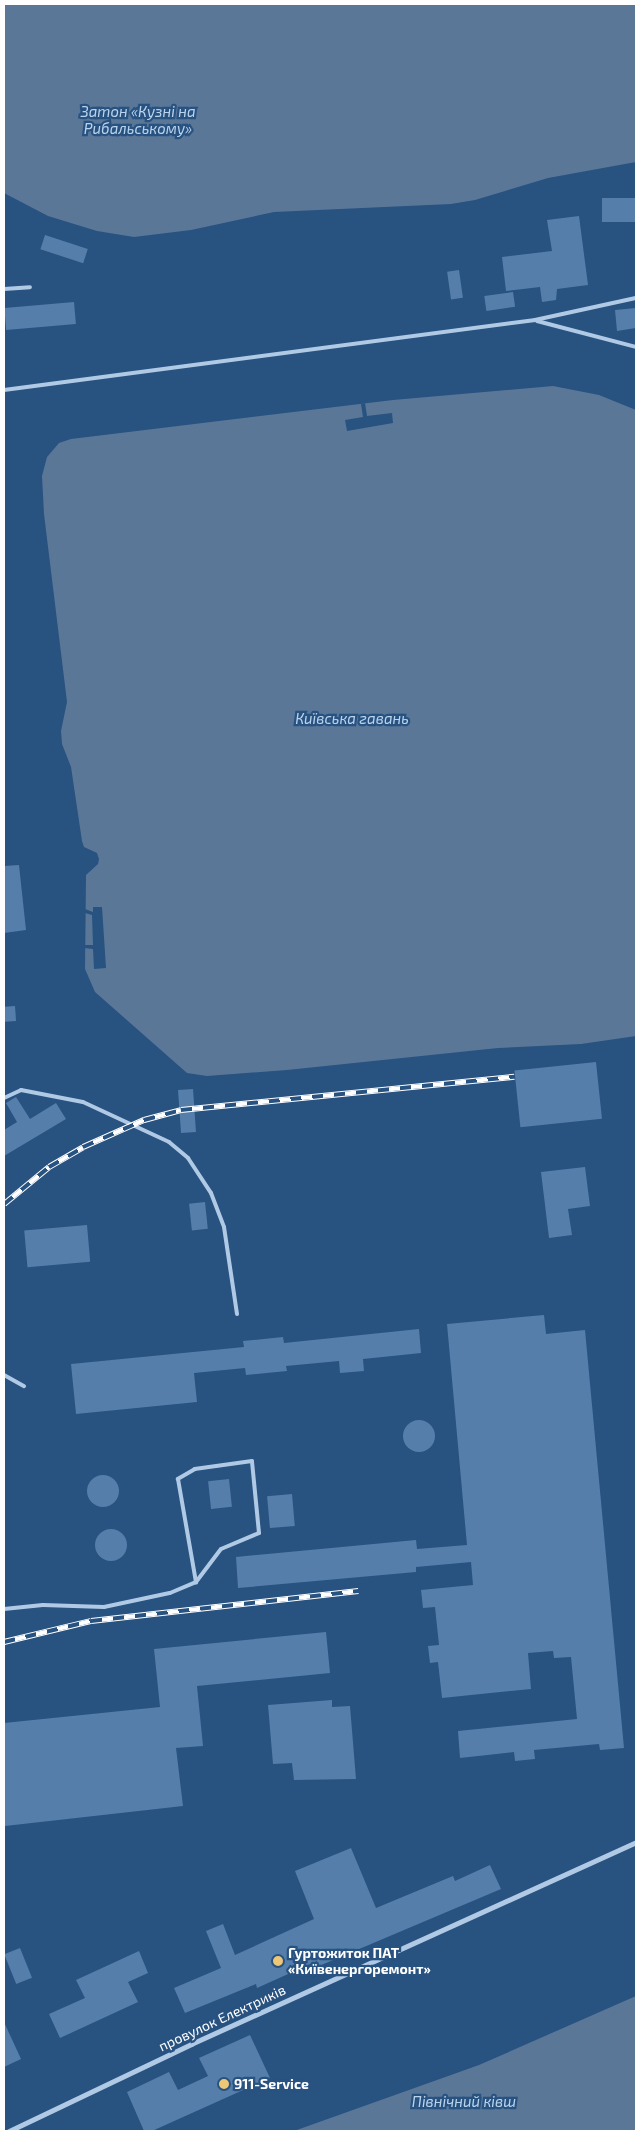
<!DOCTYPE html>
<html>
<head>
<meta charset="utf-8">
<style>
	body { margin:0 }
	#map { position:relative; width:640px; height:2135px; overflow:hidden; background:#285280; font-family:"Exo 2",sans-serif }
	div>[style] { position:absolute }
	.water>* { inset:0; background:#5a7798 }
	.pier>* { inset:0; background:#285280 }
	.building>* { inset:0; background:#557eab; transform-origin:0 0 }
	.round { border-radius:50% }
	.service>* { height:4px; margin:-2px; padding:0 2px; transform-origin:2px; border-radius:2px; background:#b0cae6 }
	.minor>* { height:5px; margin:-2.5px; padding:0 2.5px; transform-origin:2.5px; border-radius:2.5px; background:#b0cae6 }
	.rail>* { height:5.5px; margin-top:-2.75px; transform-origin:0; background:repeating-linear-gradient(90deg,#285280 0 11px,#fff 0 22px); box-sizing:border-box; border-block:1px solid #fff }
	.dots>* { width:14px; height:14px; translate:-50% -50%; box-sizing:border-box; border:2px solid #285280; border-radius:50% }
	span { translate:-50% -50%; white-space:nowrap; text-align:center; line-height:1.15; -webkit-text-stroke:4.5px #285280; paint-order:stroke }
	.poi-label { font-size:14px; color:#fff; font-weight:700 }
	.left { translate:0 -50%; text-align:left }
	.street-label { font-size:14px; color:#fff }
	.water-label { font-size:15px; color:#bbd4ed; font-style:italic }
	.frame { position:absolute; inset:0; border:5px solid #fff; pointer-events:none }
</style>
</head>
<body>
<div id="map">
	<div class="water">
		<div style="clip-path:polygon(4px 4px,636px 4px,636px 162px,548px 178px,475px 200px,451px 204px,274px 212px,191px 230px,134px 237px,97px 231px,48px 216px,4px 193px)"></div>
		<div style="clip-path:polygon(553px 386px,599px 395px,636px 410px,636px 1036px,581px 1044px,498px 1048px,287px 1070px,207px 1076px,187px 1073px,95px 992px,85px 969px,86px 875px,98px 864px,99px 859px,97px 853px,84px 847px,82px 841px,71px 767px,62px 744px,61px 731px,67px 702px,44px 514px,42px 476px,47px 457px,59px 443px,71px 439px,393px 400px)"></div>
		<div style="clip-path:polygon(636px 1996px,636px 2131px,294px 2131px,479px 2065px)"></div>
	</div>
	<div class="pier">
		<div style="clip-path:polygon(365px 403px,367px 416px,392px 413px,393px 423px,347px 431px,345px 420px,363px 417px,361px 404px)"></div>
		<div style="clip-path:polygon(93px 907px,102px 907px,106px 968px,94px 969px,93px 949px,84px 948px,84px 945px,93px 945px,92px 915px,85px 913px,85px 909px,93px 912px)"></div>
	</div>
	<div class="building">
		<div style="left:636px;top:198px;width:24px;height:34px;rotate:90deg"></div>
		<div style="clip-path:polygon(579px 216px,588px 285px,557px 289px,556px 300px,542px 302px,540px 287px,506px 291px,502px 257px,552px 251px,547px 220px)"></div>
		<div style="left:45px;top:235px;width:45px;height:15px;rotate:18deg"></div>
		<div style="left:459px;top:270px;width:28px;height:12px;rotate:82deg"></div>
		<div style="left:513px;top:292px;width:15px;height:29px;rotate:82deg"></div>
		<div style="left:74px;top:302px;width:22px;height:70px;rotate:85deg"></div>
		<div style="clip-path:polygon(636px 308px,636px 328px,617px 331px,615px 310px)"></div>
		<div style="clip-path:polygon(19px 865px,26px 930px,4px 933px,4px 866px)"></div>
		<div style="left:15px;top:1006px;width:15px;height:11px;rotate:86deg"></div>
		<div style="left:596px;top:1062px;width:57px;height:82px;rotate:84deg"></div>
		<div style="left:193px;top:1089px;width:43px;height:15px;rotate:86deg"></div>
		<div style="clip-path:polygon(16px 1097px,30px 1119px,56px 1103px,66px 1119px,4px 1156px,4px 1130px,17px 1122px,6px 1103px)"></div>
		<div style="clip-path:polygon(585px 1167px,590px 1206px,568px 1209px,572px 1235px,549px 1238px,541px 1172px)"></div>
		<div style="left:205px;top:1202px;width:27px;height:16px;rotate:84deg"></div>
		<div style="left:87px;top:1225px;width:37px;height:63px;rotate:85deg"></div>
		<div style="clip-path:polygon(544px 1315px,546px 1334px,585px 1330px,624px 1748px,600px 1750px,599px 1744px,534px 1750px,535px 1759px,515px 1761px,514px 1752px,460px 1758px,458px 1731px,577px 1719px,571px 1657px,554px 1658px,553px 1651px,528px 1653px,531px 1689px,442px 1698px,438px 1662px,430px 1663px,428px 1646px,439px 1645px,435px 1607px,423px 1608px,421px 1590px,473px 1585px,471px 1562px,416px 1567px,416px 1572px,238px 1588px,236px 1557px,416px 1540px,417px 1549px,467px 1545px,447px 1324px)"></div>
		<div style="clip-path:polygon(419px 1329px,421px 1353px,363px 1359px,364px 1371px,340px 1373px,339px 1361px,286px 1366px,287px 1371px,246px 1375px,245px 1368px,194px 1373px,197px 1402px,76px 1414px,71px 1364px,244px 1347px,243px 1341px,283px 1337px,284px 1343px)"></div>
		<div class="round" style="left:403px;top:1420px;width:32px;height:32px"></div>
		<div class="round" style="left:87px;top:1475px;width:32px;height:32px"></div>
		<div style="left:229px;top:1479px;width:28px;height:21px;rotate:84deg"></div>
		<div style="left:292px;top:1494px;width:32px;height:25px;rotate:85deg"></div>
		<div class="round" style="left:95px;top:1529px;width:32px;height:32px"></div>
		<div style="clip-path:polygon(326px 1632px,330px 1673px,197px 1686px,203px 1746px,176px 1748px,183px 1806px,5px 1826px,4px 1723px,160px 1707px,154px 1649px)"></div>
		<div style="clip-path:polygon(332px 1700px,332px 1707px,350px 1706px,356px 1779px,294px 1780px,292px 1763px,273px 1764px,268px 1705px)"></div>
		<div style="clip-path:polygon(351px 1848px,376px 1908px,453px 1876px,455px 1881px,490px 1865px,501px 1889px,319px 1966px,317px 1961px,257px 1988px,256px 1984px,185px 2013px,174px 1988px,221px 1968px,206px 1931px,223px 1924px,235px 1955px,314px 1919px,295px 1871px)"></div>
		<div style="left:20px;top:1948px;width:32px;height:17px;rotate:68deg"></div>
		<div style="clip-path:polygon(139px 1951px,148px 1973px,128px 1982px,138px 2002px,60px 2038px,49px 2014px,85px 1998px,76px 1980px)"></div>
		<div style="clip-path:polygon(4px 2022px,21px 2059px,4px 2067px)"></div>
		<div style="clip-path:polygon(250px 2035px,270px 2078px,152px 2131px,144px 2131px,127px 2092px,169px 2072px,178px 2090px,208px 2076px,199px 2058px)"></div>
	</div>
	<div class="service">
		<div style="left:4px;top:289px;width:26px;rotate:-4deg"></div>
		<div style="left:537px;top:321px;width:102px;rotate:14.7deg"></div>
		<div style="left:4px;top:390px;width:536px;rotate:-7.51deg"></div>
		<div style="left:535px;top:320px;width:103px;rotate:-12.3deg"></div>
		<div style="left:4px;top:1098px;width:19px;rotate:-25deg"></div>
		<div style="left:21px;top:1090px;width:63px;rotate:11deg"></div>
		<div style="left:83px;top:1102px;width:95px;rotate:24.9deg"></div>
		<div style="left:169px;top:1142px;width:25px;rotate:40deg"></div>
		<div style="left:188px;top:1158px;width:42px;rotate:56.7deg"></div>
		<div style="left:211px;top:1193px;width:36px;rotate:69deg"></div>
		<div style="left:224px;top:1227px;width:88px;rotate:81.5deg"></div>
		<div style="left:4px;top:1375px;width:23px;rotate:29deg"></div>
		<div style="left:4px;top:1609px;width:39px;rotate:-6deg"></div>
		<div style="left:43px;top:1605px;width:61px;rotate:1.9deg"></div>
		<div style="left:104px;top:1607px;width:67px;rotate:-12deg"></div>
		<div style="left:170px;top:1593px;width:28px;rotate:-23deg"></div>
		<div style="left:196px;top:1582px;width:41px;rotate:-52.9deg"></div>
		<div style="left:221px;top:1549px;width:41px;rotate:-22.8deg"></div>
		<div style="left:259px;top:1533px;width:72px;rotate:-95.6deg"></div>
		<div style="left:252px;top:1461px;width:58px;rotate:172deg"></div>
		<div style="left:195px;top:1469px;width:20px;rotate:150deg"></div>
		<div style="left:178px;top:1479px;width:105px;rotate:80.1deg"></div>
	</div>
	<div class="minor">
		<div style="left:9px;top:2131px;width:202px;rotate:-25.5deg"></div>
		<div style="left:191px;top:2044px;width:489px;rotate:-24.4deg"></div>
	</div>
	<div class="rail">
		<div style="left:4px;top:1204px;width:58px;rotate:-39.4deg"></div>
		<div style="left:49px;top:1167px;width:39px;rotate:-30deg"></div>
		<div style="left:83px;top:1147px;width:67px;rotate:-23.9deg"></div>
		<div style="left:144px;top:1120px;width:38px;rotate:-15deg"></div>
		<div style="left:181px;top:1110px;width:335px;rotate:-5.7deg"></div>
		<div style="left:4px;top:1642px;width:89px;rotate:-13.6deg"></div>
		<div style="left:91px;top:1621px;width:269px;rotate:-6.4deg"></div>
	</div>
	<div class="dots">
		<div style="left:278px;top:1961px;background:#edc676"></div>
		<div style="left:224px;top:2084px;background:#edc676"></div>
	</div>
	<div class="poi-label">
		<span class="left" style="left:288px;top:1961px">Гуртожиток ПАТ<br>«Київенергоремонт»</span>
		<span class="left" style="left:234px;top:2084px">911-Service</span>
	</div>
	<div class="street-label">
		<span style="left:222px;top:2018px;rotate:-25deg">провулок Електриків</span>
	</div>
	<div class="water-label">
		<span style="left:138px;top:120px">Затон «Кузні на<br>Рибальському»</span>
		<span style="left:352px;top:719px">Київська гавань</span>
		<span style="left:464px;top:2102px">Північний ківш</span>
	</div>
	<div class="frame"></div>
</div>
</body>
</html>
